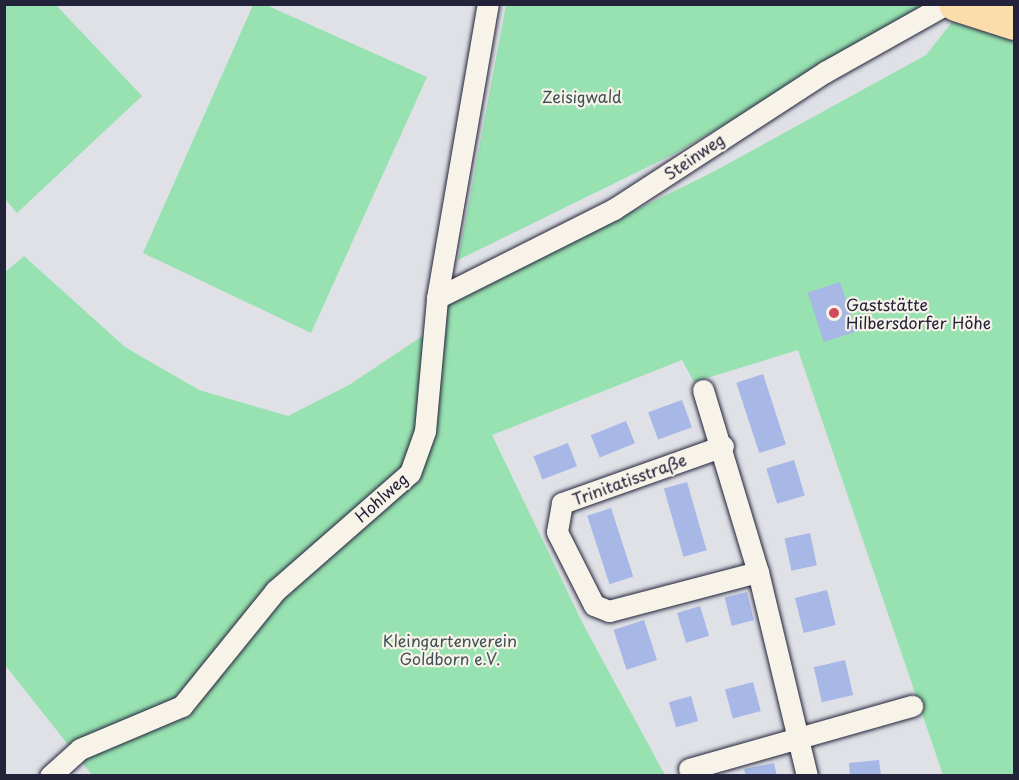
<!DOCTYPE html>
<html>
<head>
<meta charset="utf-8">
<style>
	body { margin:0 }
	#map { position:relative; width:1019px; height:780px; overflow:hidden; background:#dfe1e7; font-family:"Playpen Sans",sans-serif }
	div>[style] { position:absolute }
	.green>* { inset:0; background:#98e2b1 }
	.building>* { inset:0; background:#a7b7e6; transform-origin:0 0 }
	.roads { filter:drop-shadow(0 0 2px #22223b) drop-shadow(0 0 2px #22223b) }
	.street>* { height:21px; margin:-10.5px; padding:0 10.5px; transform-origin:10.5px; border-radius:10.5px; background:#f7f3e8 }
	.primary>* { height:33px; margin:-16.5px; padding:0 16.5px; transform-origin:16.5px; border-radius:16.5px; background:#fbddab }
	.dots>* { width:16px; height:16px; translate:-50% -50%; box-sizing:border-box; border:3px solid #f7f3e8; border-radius:50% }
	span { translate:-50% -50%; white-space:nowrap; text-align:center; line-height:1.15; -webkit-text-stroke:4.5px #f7f3e8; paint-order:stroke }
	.park-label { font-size:16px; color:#405258 }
	.street-label { font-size:16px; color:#22223b }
	.poi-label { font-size:16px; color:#22223b }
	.left { translate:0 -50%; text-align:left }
	.frame { position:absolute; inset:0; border:6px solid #22223b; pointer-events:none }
</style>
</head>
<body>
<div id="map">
	<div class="green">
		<div style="clip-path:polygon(5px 4px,56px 5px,142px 96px,17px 213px,5px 199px)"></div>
		<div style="clip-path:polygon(253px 5px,266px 5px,427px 77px,311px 333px,143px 253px)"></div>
		<div style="clip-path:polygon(506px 5px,930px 5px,672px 155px,458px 260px)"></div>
		<div style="clip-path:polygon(952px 22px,1014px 41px,1014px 775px,943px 775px,798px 350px,694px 382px,682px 360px,492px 435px,583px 624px,665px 775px,92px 775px,5px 665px,4px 273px,24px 256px,125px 347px,199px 390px,288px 416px,349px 385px,424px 335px,418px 432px,429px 454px,442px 305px,711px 173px,926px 55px)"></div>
	</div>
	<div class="building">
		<div style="left:840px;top:282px;width:52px;height:34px;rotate:72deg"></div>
		<div style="left:763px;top:374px;width:74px;height:28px;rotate:72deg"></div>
		<div style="left:682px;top:400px;width:29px;height:36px;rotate:70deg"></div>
		<div style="left:626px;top:421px;width:24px;height:38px;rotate:68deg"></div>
		<div style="left:568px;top:443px;width:25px;height:37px;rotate:69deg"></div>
		<div style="left:794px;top:460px;width:37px;height:29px;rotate:73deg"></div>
		<div style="left:687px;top:482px;width:71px;height:24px;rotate:74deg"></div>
		<div style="left:611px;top:508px;width:72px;height:25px;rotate:72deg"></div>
		<div style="left:810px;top:533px;width:33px;height:26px;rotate:78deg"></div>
		<div style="left:827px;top:590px;width:36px;height:33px;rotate:76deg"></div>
		<div style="left:747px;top:592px;width:29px;height:23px;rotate:76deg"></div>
		<div style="left:700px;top:606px;width:31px;height:24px;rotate:73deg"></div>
		<div style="left:644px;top:620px;width:42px;height:32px;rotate:72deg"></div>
		<div style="left:845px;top:660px;width:36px;height:32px;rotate:77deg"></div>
		<div style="left:753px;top:682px;width:30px;height:29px;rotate:75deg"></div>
		<div style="left:691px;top:696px;width:26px;height:23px;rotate:74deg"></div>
		<div style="clip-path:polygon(879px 760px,881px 776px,850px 776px,849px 763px)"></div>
		<div style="clip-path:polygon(774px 763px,777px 776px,746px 776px,744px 769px)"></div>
	</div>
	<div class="roads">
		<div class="street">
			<div style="left:437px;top:298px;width:198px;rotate:-26.7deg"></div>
			<div style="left:614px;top:209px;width:252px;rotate:-33deg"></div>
			<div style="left:825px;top:72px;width:139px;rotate:-29.3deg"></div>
			<div style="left:703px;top:390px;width:190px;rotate:73.2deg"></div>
			<div style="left:758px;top:572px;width:210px;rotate:76.5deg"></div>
			<div style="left:723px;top:446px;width:171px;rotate:160.5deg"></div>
			<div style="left:562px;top:503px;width:29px;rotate:100deg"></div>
			<div style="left:557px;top:532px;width:82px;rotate:63.1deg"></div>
			<div style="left:594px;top:605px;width:16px;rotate:22deg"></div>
			<div style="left:609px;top:611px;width:154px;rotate:-14.7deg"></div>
			<div style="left:689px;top:769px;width:232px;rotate:-15.8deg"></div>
			<div style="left:50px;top:776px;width:40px;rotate:-42deg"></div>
			<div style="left:80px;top:749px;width:111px;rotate:-22.9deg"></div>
			<div style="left:182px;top:706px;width:148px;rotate:-51deg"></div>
			<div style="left:275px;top:591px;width:179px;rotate:-41.2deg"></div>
			<div style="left:410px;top:473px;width:45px;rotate:-70.3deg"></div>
			<div style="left:425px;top:431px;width:134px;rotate:-84.8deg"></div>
			<div style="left:437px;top:298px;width:298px;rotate:-80.2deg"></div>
		</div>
		<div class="primary">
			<div style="left:955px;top:4px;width:62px;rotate:17.9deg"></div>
		</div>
	</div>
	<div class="dots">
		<div style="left:834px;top:313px;background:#d1495b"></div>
	</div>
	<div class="park-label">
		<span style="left:582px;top:96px">Zeisigwald</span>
		<span style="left:450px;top:649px">Kleingartenverein<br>Goldborn e.V.</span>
	</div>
	<div class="street-label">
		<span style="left:694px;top:156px;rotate:-34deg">Steinweg</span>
		<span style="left:629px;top:479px;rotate:-20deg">Trinitatisstraße</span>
		<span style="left:381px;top:497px;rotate:-42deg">Hohlweg</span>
	</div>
	<div class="poi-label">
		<span class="left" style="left:846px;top:313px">Gaststätte<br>Hilbersdorfer Höhe</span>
	</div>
	<div class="frame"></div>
</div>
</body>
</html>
